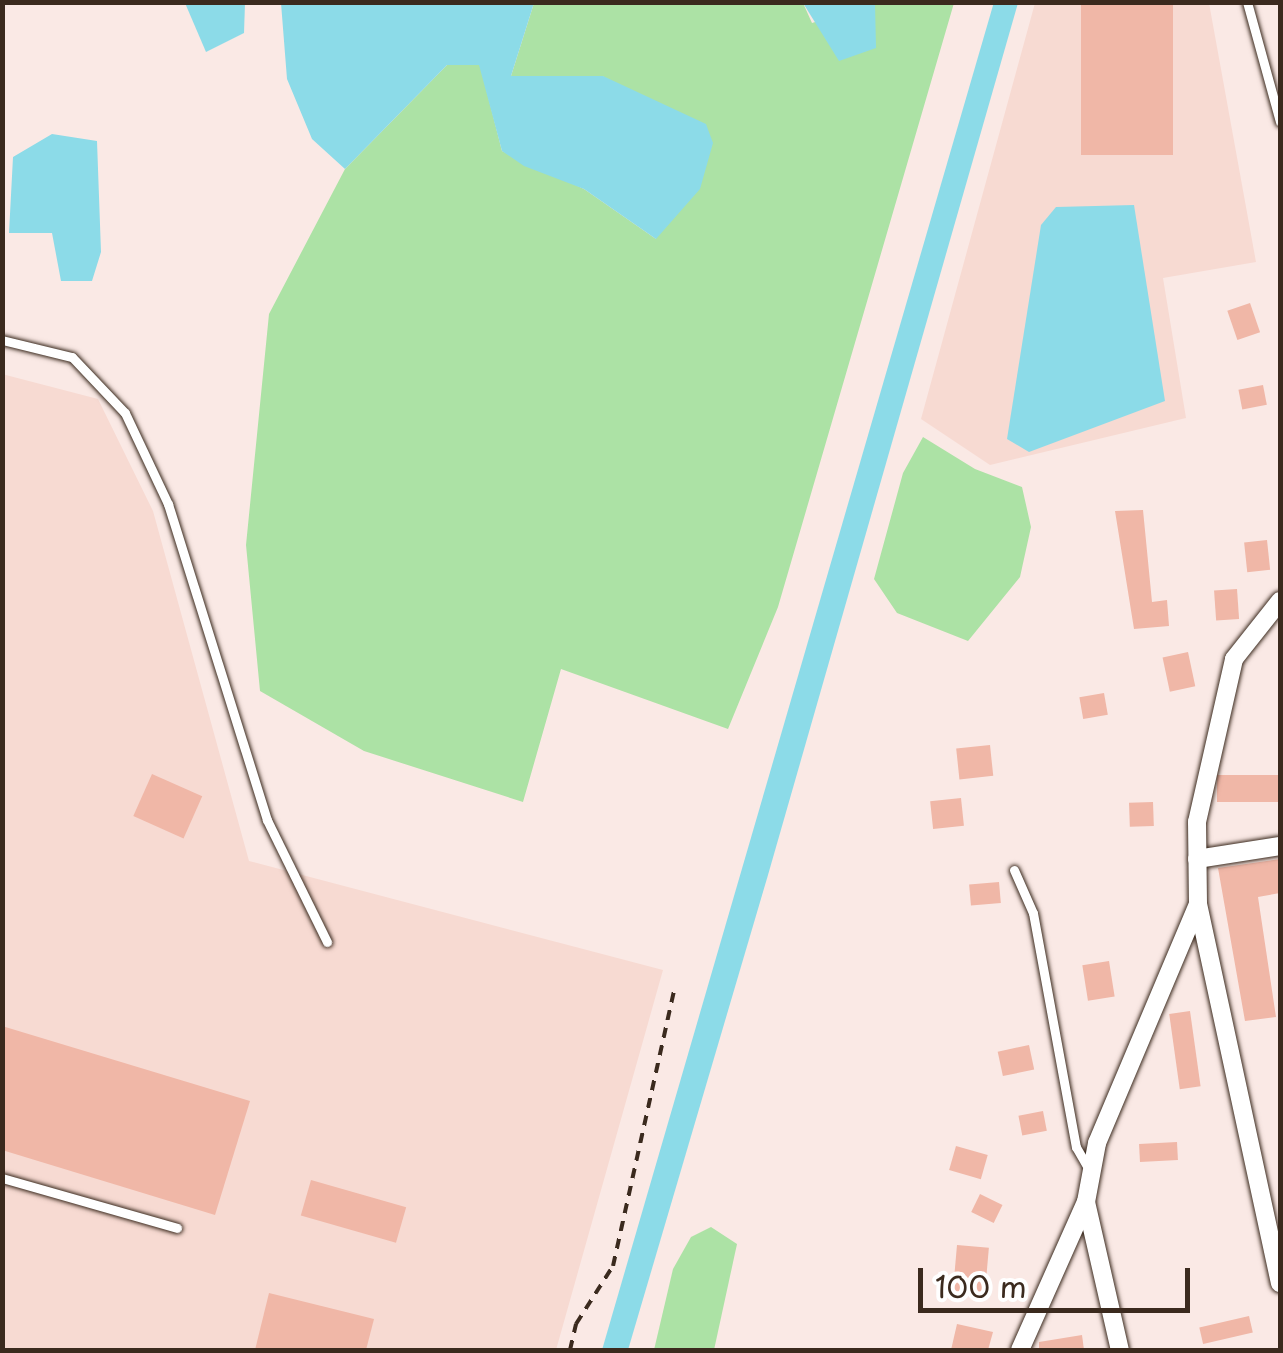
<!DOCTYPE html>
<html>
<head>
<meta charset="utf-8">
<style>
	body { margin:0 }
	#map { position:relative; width:1283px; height:1353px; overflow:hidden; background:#fae9e5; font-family:"Playpen Sans",sans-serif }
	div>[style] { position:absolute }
	.built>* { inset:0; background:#f7dad2 }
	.green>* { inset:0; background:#ace2a5 }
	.water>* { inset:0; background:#8cdbe8 }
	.building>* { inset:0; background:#f0b7a7; transform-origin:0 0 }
	.path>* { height:4px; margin-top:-2px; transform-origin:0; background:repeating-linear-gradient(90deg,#3b2a1e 0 10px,transparent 0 18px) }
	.roads { filter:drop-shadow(0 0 2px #3b2a1e) drop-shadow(0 0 2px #3b2a1e) }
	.service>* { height:9px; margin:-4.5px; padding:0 4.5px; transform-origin:4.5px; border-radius:4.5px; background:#fff }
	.minor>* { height:18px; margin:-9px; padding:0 9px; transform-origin:9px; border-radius:9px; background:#fff }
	span { translate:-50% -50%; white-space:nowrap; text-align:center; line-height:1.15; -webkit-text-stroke:8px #fff; paint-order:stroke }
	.frame { position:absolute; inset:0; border:5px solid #3b2a1e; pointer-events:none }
	.scale { position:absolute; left:918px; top:1268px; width:272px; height:45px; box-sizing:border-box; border:5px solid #3b2a1e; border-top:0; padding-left:12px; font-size:30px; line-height:35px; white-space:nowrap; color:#3b2a1e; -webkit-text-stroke:8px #fff; paint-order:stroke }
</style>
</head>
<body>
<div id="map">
	<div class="built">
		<div style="clip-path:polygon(1035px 3px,1209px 3px,1256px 262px,1163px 278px,1186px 418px,990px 465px,921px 419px)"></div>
		<div style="clip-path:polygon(2px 374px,98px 399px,153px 511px,249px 861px,663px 970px,556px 1350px,3px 1350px)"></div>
	</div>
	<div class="green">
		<div style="clip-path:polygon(534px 3px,803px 3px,812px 23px,875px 3px,954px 3px,778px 607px,728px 729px,561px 669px,523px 802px,364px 751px,260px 691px,246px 545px,269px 314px,345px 169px,447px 65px,480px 65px,502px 151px,584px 189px,656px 239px,603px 76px,511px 76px)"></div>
		<div style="clip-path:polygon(923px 437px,975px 469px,1022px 487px,1031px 527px,1020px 577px,968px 641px,897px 613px,874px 579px,903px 473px)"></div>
		<div style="clip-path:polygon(711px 1227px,737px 1244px,714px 1350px,654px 1350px,673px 1269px,691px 1237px)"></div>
	</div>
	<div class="water">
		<div style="clip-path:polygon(994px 2px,1018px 3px,768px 875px,628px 1350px,602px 1350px)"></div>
		<div style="clip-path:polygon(185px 3px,245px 3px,244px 33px,206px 52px)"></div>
		<div style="clip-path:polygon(281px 3px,534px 3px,511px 76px,603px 76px,706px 124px,713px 143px,700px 189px,656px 239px,584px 189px,524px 166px,502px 151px,479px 65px,447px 65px,345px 169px,312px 139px,287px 79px)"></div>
		<div style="clip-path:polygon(803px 3px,875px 3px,876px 48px,839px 61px)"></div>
		<div style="clip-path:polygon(52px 134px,97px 141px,101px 252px,92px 281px,61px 281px,52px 233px,9px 233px,13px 157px)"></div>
		<div style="clip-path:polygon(1134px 205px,1165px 401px,1029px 452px,1007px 439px,1041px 225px,1056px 207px)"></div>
	</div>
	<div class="building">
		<div style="left:1081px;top:2px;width:92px;height:153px"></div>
		<div style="left:1250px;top:303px;width:31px;height:24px;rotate:71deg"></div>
		<div style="left:1263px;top:385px;width:20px;height:25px;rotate:79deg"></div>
		<div style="clip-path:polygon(1143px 510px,1152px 602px,1167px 600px,1169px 626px,1134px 629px,1115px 511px)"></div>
		<div style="left:1267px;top:540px;width:30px;height:23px;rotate:84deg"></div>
		<div style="left:1237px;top:589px;width:30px;height:23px;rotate:86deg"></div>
		<div style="left:1188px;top:652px;width:35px;height:26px;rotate:78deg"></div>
		<div style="left:1104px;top:693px;width:22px;height:25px;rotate:80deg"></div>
		<div style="left:990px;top:745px;width:31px;height:34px;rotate:84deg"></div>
		<div style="left:152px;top:774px;width:55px;height:46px;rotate:24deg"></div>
		<div style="left:1280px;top:775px;width:27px;height:63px;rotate:90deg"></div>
		<div style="left:961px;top:798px;width:28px;height:31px;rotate:84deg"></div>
		<div style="left:1153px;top:802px;width:24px;height:24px;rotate:88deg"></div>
		<div style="clip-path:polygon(1280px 859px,1280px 893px,1258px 897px,1276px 1017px,1245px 1021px,1218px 868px)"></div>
		<div style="left:999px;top:882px;width:21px;height:30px;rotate:85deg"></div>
		<div style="left:1109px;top:961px;width:36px;height:27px;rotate:81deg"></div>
		<div style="left:1190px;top:1011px;width:76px;height:21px;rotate:82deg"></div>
		<div style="clip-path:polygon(2px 1026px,250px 1101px,215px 1215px,2px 1150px)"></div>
		<div style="left:1029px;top:1045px;width:25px;height:32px;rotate:78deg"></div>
		<div style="left:1043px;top:1111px;width:20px;height:25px;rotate:79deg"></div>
		<div style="left:1177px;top:1142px;width:18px;height:38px;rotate:87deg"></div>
		<div style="left:956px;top:1146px;width:33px;height:25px;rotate:16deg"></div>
		<div style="left:311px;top:1180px;width:99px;height:37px;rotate:16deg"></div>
		<div style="left:980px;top:1194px;width:25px;height:20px;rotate:26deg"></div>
		<div style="left:957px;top:1245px;width:32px;height:46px;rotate:5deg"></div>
		<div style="clip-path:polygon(269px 1293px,374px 1319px,366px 1350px,255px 1350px)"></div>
		<div style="left:1249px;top:1316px;width:17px;height:51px;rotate:77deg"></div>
		<div style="clip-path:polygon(957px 1324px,993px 1332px,988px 1350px,951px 1350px)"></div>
		<div style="clip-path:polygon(1082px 1335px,1084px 1350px,1039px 1350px,1039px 1342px)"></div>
	</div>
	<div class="path">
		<div style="left:570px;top:1350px;width:27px;rotate:-77deg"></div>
		<div style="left:576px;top:1324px;width:69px;rotate:-57.5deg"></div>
		<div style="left:613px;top:1266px;width:282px;rotate:-77.5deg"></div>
	</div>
	<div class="roads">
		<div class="service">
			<div style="left:1247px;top:2px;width:124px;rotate:74.6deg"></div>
			<div style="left:2px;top:340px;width:72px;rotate:13.7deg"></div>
			<div style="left:72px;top:357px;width:77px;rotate:46.6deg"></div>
			<div style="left:125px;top:413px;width:101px;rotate:64.7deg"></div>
			<div style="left:168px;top:504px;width:331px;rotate:72.6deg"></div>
			<div style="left:267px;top:820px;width:136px;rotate:63.8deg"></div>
			<div style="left:1014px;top:870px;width:47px;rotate:66.2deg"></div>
			<div style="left:1033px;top:913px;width:238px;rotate:79.6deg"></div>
			<div style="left:1076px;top:1147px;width:28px;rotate:60deg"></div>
			<div style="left:2px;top:1178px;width:182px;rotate:15.9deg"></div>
		</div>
		<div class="minor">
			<div style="left:1197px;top:859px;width:84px;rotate:-8.9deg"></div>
			<div style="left:1198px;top:904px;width:388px;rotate:77.8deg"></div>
			<div style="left:1086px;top:1202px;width:152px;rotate:77.1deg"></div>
			<div style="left:1020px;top:1350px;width:162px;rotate:-66deg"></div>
			<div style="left:1086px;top:1202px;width:60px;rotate:-79.4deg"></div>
			<div style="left:1097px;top:1143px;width:259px;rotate:-67.1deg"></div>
			<div style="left:1198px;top:904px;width:82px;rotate:-90.7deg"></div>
			<div style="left:1197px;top:822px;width:167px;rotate:-77.2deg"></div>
			<div style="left:1234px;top:659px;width:74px;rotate:-51.6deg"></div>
		</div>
	</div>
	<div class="frame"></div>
	<div class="scale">100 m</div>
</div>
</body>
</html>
